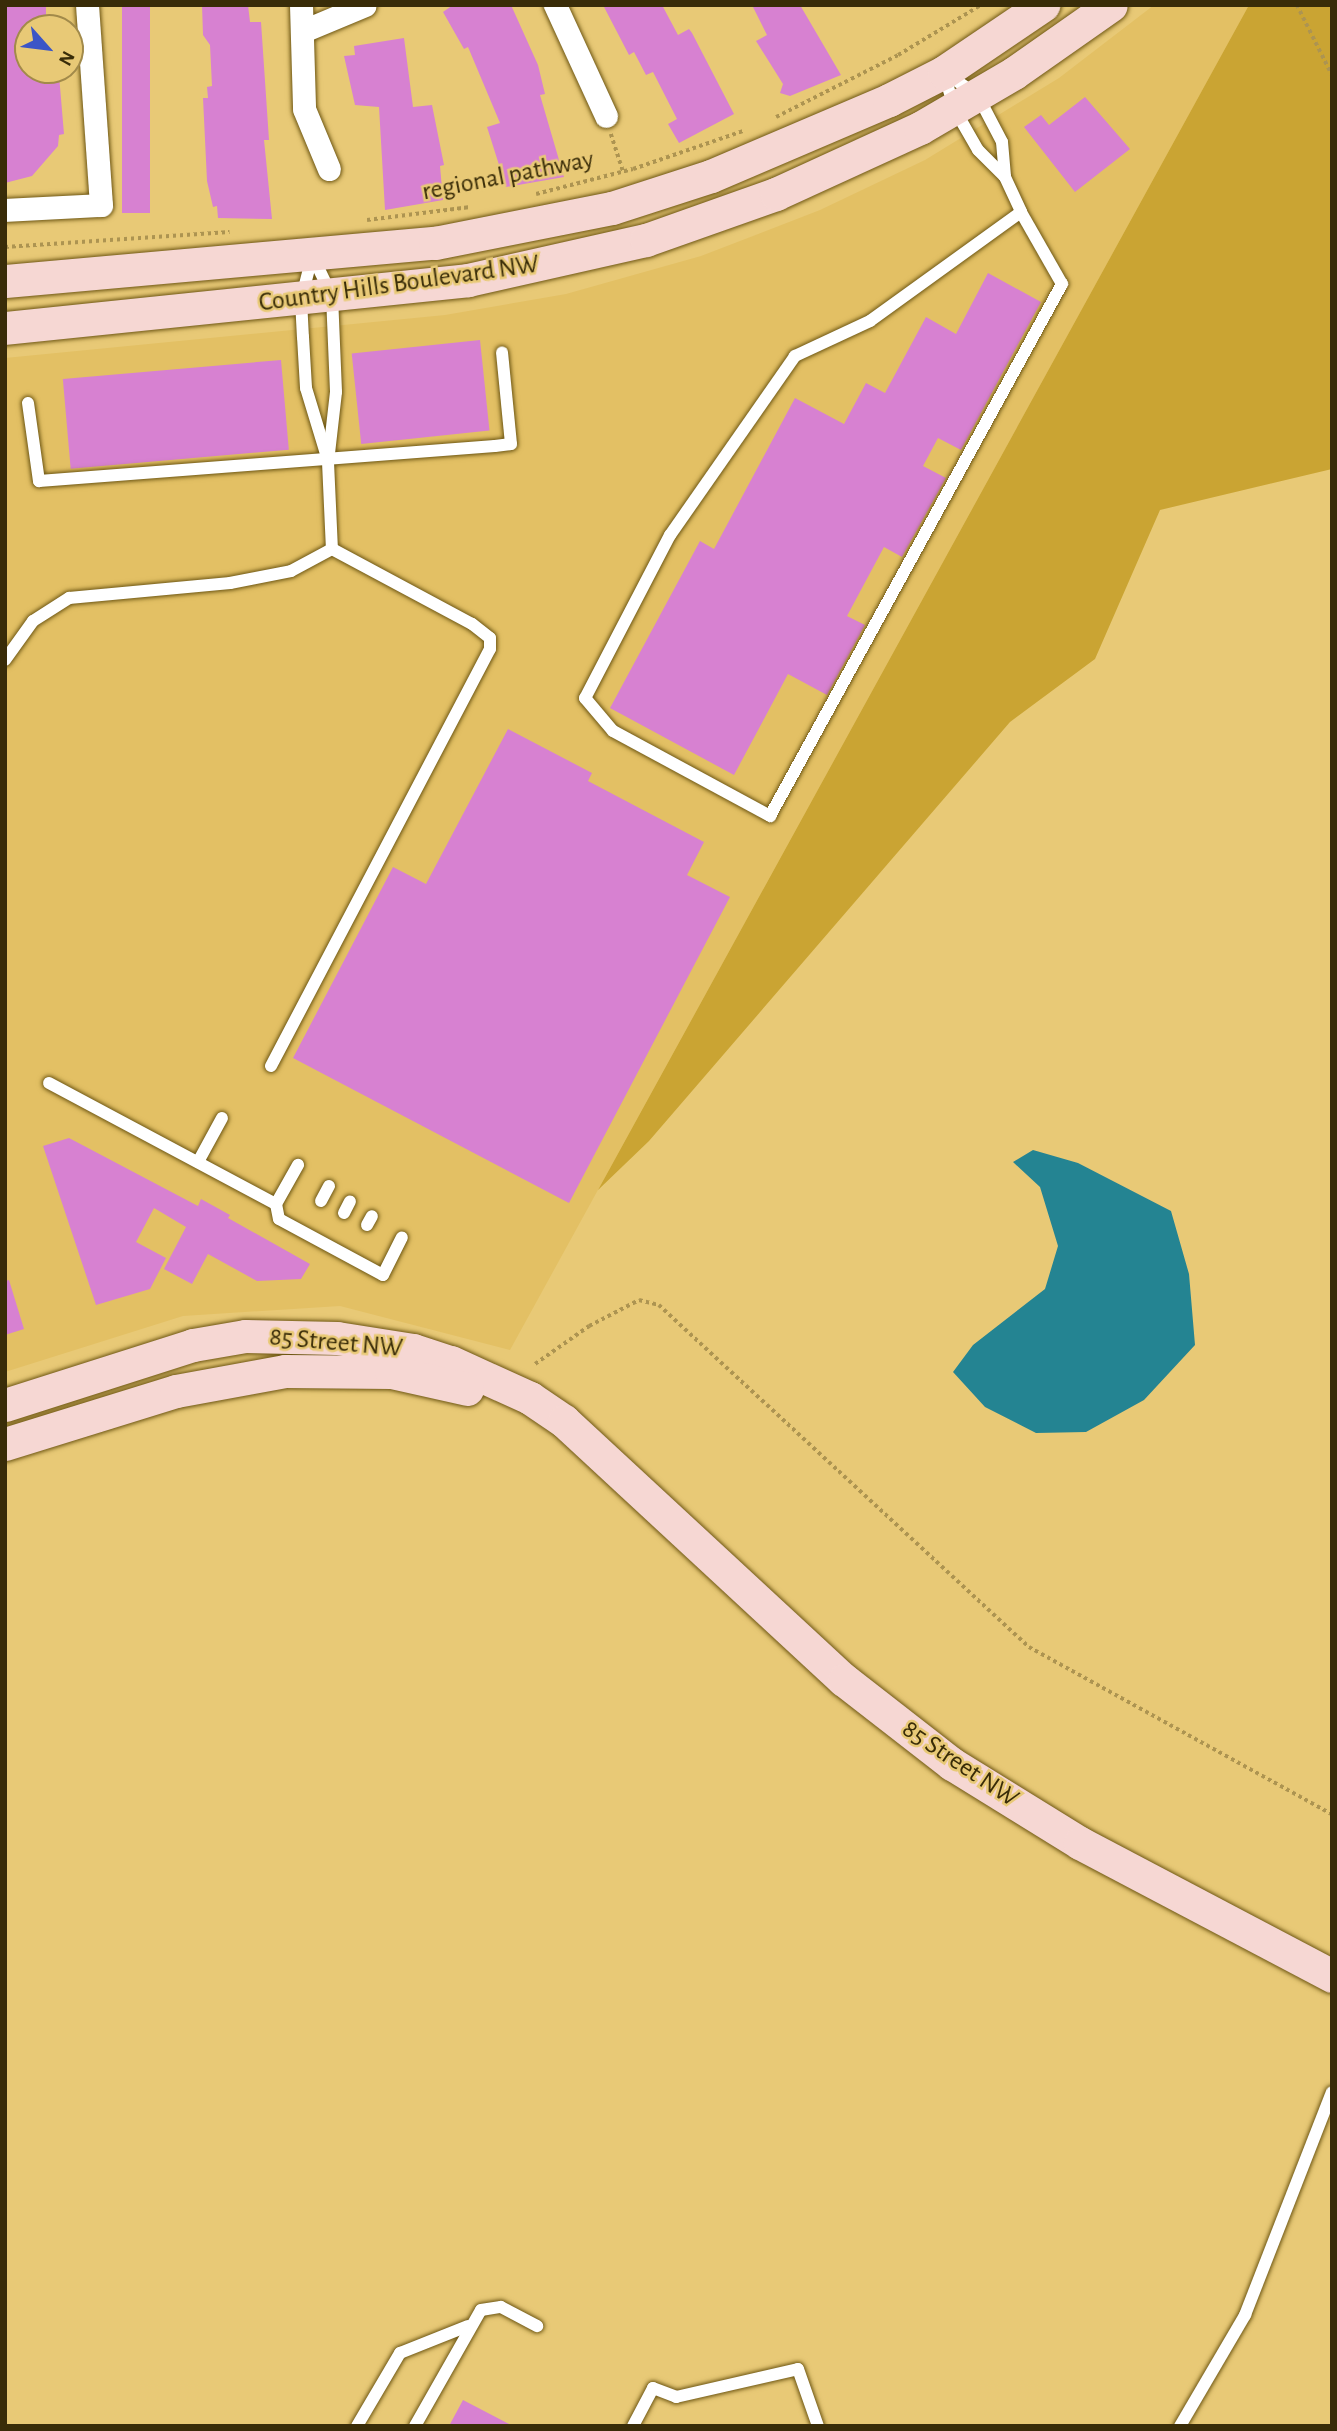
<!DOCTYPE html>
<html>
<head>
<meta charset="utf-8">
<style>
	body { margin:0 }
	#map { position:relative; width:1337px; height:2431px; overflow:hidden; background:#e8c976; font-family:"Alegreya Sans",sans-serif }
	div>[style] { position:absolute }
	.built>* { inset:0; background:#e3c064 }
	.green>* { inset:0; background:#caa433 }
	.water>* { inset:0; background:#248492 }
	.building>* { inset:0; background:#d781d1; transform-origin:0 0 }
	.path>* { height:3.5px; margin-top:-1.75px; transform-origin:0; background:repeating-linear-gradient(90deg,#ad9451 0 3.5px,transparent 0 7px) }
	.roads { filter:drop-shadow(0 0 2px #6e5714) drop-shadow(0 0 2px #6e5714) }
	.lane>* { height:12px; margin:-6px; padding:0 6px; transform-origin:6px; border-radius:6px; background:#fff }
	.street>* { height:23px; margin:-11.5px; padding:0 11.5px; transform-origin:11.5px; border-radius:11.5px; background:#fff }
	.secondary>* { height:33px; margin:-16.5px; padding:0 16.5px; transform-origin:16.5px; border-radius:16.5px; background:#f6d7d3 }
	span { translate:-50% -50%; white-space:nowrap; text-align:center; line-height:1.15; -webkit-text-stroke:5px #e8c976; paint-order:stroke }
	.street-label { font-size:26px; color:#392c08 }
	.frame { position:absolute; inset:0; border:7px solid #392c08; pointer-events:none }
	.north { position:absolute; left:14px; top:14px; width:70px; height:70px; box-sizing:border-box; background:#e8c976; border:2px solid #a28a4a; border-radius:50%; rotate:118deg; font-size:19px; font-weight:700; line-height:28px; text-align:center; color:#392c08 }
	.north::after { content:''; display:block; margin:auto; width:24px; height:32px; background:#3b55c7; clip-path:polygon(50% 0,100% 100%,50% 72%,0 100%) }
</style>
</head>
<body>
<div id="map">
	<div class="built">
		<div style="clip-path:polygon(1154px 5px,1249px 5px,510px 1350px,340px 1306px,183px 1316px,5px 1372px,5px 358px,445px 315px,566px 294px,701px 256px,820px 210px,925px 160px,1059px 78px)"></div>
	</div>
	<div class="green">
		<div style="clip-path:polygon(1249px 5px,1332px 5px,1332px 469px,1160px 510px,1095px 659px,1010px 722px,649px 1141px,598px 1190px)"></div>
	</div>
	<div class="water">
		<div style="clip-path:polygon(1033px 1150px,1078px 1163px,1171px 1211px,1189px 1274px,1195px 1345px,1144px 1400px,1086px 1432px,1036px 1433px,985px 1407px,953px 1372px,973px 1345px,1045px 1289px,1058px 1246px,1040px 1187px,1013px 1162px)"></div>
	</div>
	<div class="building">
		<div style="clip-path:polygon(5px 5px,46px 5px,46px 28px,28px 28px,28px 70px,53px 70px,53px 75px,59px 75px,64px 134px,59px 135px,58px 146px,32px 176px,5px 183px)"></div>
		<div style="left:122px;top:5px;width:28px;height:208px"></div>
		<div style="clip-path:polygon(202px 5px,248px 5px,250px 22px,261px 22px,269px 140px,264px 140px,272px 219px,218px 218px,217px 206px,213px 207px,207px 181px,203px 98px,208px 98px,207px 87px,212px 86px,210px 45px,203px 35px)"></div>
		<div style="clip-path:polygon(453px 5px,511px 5px,538px 65px,545px 94px,540px 95px,564px 177px,506px 187px,487px 127px,500px 123px,468px 47px,464px 49px,443px 12px)"></div>
		<div style="clip-path:polygon(603px 5px,662px 5px,678px 35px,689px 29px,692px 33px,734px 114px,679px 143px,668px 124px,677px 119px,653px 72px,646px 75px,634px 52px,629px 55px)"></div>
		<div style="clip-path:polygon(752px 5px,800px 5px,841px 75px,790px 96px,780px 93px,783px 84px,756px 41px,767px 35px)"></div>
		<div style="clip-path:polygon(404px 38px,413px 107px,432px 105px,444px 165px,440px 166px,443px 200px,385px 210px,379px 107px,355px 105px,344px 56px,355px 55px,354px 46px)"></div>
		<div style="clip-path:polygon(1085px 97px,1130px 149px,1075px 192px,1024px 127px,1041px 115px,1049px 125px)"></div>
		<div style="clip-path:polygon(988px 273px,1041px 302px,961px 450px,938px 438px,923px 466px,946px 478px,902px 557px,884px 547px,847px 616px,865px 625px,827px 695px,788px 674px,734px 775px,610px 708px,700px 541px,714px 549px,795px 398px,844px 424px,866px 383px,885px 393px,926px 317px,956px 334px)"></div>
		<div style="left:480px;top:340px;width:91px;height:129px;rotate:84deg"></div>
		<div style="left:281px;top:360px;width:90px;height:219px;rotate:85deg"></div>
		<div style="clip-path:polygon(508px 729px,592px 773px,588px 781px,704px 842px,687px 875px,730px 897px,569px 1203px,293px 1058px,393px 867px,426px 884px)"></div>
		<div style="clip-path:polygon(69px 1138px,198px 1206px,201px 1199px,230px 1215px,228px 1218px,310px 1264px,301px 1279px,257px 1281px,208px 1254px,192px 1284px,164px 1269px,186px 1227px,154px 1208px,136px 1242px,166px 1258px,150px 1289px,96px 1305px,43px 1146px)"></div>
		<div style="clip-path:polygon(9px 1280px,24px 1329px,5px 1335px,5px 1281px)"></div>
		<div style="clip-path:polygon(463px 2400px,513px 2426px,449px 2426px)"></div>
	</div>
	<div class="path">
		<div style="left:1297px;top:5px;width:78px;rotate:63.4deg"></div>
		<div style="left:776px;top:117px;width:137px;rotate:-26.9deg"></div>
		<div style="left:898px;top:55px;width:97px;rotate:-31.1deg"></div>
		<div style="left:611px;top:134px;width:40px;rotate:72deg"></div>
		<div style="left:536px;top:194px;width:100px;rotate:-14.5deg"></div>
		<div style="left:633px;top:169px;width:116px;rotate:-19.1deg"></div>
		<div style="left:367px;top:220px;width:104px;rotate:-7.2deg"></div>
		<div style="left:5px;top:247px;width:225px;rotate:-3.8deg"></div>
		<div style="left:535px;top:1364px;width:66px;rotate:-35.1deg"></div>
		<div style="left:589px;top:1326px;width:56px;rotate:-27.5deg"></div>
		<div style="left:639px;top:1300px;width:21px;rotate:14deg"></div>
		<div style="left:659px;top:1305px;width:504px;rotate:42.75deg"></div>
		<div style="left:1029px;top:1647px;width:346px;rotate:28.9deg"></div>
	</div>
	<div class="roads">
		<div class="lane">
			<div style="left:944px;top:74px;width:38px;rotate:73deg"></div>
			<div style="left:955px;top:110px;width:46px;rotate:60.1deg"></div>
			<div style="left:978px;top:150px;width:38px;rotate:45deg"></div>
			<div style="left:947px;top:74px;width:38px;rotate:35deg"></div>
			<div style="left:978px;top:96px;width:52px;rotate:62.4deg"></div>
			<div style="left:1002px;top:142px;width:35px;rotate:85deg"></div>
			<div style="left:1005px;top:177px;width:38px;rotate:65deg"></div>
			<div style="left:1021px;top:212px;width:186px;rotate:144.2deg"></div>
			<div style="left:870px;top:321px;width:83px;rotate:155deg"></div>
			<div style="left:795px;top:356px;width:218px;rotate:124.9deg"></div>
			<div style="left:670px;top:535px;width:184px;rotate:117.5deg"></div>
			<div style="left:585px;top:698px;width:43px;rotate:49.7deg"></div>
			<div style="left:613px;top:731px;width:179px;rotate:28.4deg"></div>
			<div style="left:770px;top:816px;width:607px;rotate:-61.24deg"></div>
			<div style="left:1062px;top:284px;width:83px;rotate:-119.7deg"></div>
			<div style="left:312px;top:257px;width:44px;rotate:104.3deg"></div>
			<div style="left:301px;top:300px;width:37px;rotate:87deg"></div>
			<div style="left:303px;top:337px;width:51px;rotate:86.6deg"></div>
			<div style="left:306px;top:388px;width:69px;rotate:73.1deg"></div>
			<div style="left:313px;top:257px;width:43px;rotate:64deg"></div>
			<div style="left:332px;top:296px;width:96px;rotate:87.6deg"></div>
			<div style="left:336px;top:392px;width:70px;rotate:96.5deg"></div>
			<div style="left:328px;top:462px;width:87px;rotate:87.4deg"></div>
			<div style="left:28px;top:403px;width:79px;rotate:82deg"></div>
			<div style="left:39px;top:481px;width:457px;rotate:-4.4deg"></div>
			<div style="left:495px;top:446px;width:16px;rotate:-7deg"></div>
			<div style="left:511px;top:444px;width:92px;rotate:-95.6deg"></div>
			<div style="left:5px;top:660px;width:48px;rotate:-54.3deg"></div>
			<div style="left:33px;top:621px;width:43px;rotate:-32.6deg"></div>
			<div style="left:69px;top:598px;width:162px;rotate:-5.3deg"></div>
			<div style="left:230px;top:583px;width:62px;rotate:-11.1deg"></div>
			<div style="left:291px;top:571px;width:47px;rotate:-28.2deg"></div>
			<div style="left:271px;top:1066px;width:471px;rotate:-62.3deg"></div>
			<div style="left:490px;top:649px;width:11px;rotate:-90deg"></div>
			<div style="left:490px;top:638px;width:23px;rotate:-142deg"></div>
			<div style="left:472px;top:624px;width:159px;rotate:-151.8deg"></div>
			<div style="left:49px;top:1083px;width:257px;rotate:28.1deg"></div>
			<div style="left:276px;top:1204px;width:45px;rotate:-60.6deg"></div>
			<div style="left:198px;top:1162px;width:50px;rotate:-61.4deg"></div>
			<div style="left:321px;top:1201px;width:17px;rotate:-62deg"></div>
			<div style="left:276px;top:1204px;width:15px;rotate:79deg"></div>
			<div style="left:279px;top:1219px;width:118px;rotate:28.3deg"></div>
			<div style="left:383px;top:1275px;width:42px;rotate:-63.4deg"></div>
			<div style="left:344px;top:1213px;width:13px;rotate:-63deg"></div>
			<div style="left:367px;top:1225px;width:10px;rotate:-61deg"></div>
			<div style="left:357px;top:2426px;width:85px;rotate:-59.5deg"></div>
			<div style="left:400px;top:2353px;width:73px;rotate:-21.7deg"></div>
			<div style="left:415px;top:2426px;width:133px;rotate:-60.4deg"></div>
			<div style="left:481px;top:2310px;width:20px;rotate:-9deg"></div>
			<div style="left:501px;top:2307px;width:41px;rotate:27.8deg"></div>
			<div style="left:633px;top:2426px;width:43px;rotate:-62.2deg"></div>
			<div style="left:653px;top:2388px;width:25px;rotate:21deg"></div>
			<div style="left:676px;top:2397px;width:125px;rotate:-12.9deg"></div>
			<div style="left:798px;top:2369px;width:60px;rotate:70.7deg"></div>
			<div style="left:1180px;top:2426px;width:129px;rotate:-59.6deg"></div>
			<div style="left:1245px;top:2315px;width:239px;rotate:-68.7deg"></div>
		</div>
		<div class="street">
			<div style="left:301px;top:5px;width:104px;rotate:88.3deg"></div>
			<div style="left:304px;top:109px;width:65px;rotate:67.4deg"></div>
			<div style="left:555px;top:5px;width:122px;rotate:65.3deg"></div>
			<div style="left:303px;top:31px;width:67px;rotate:-22.8deg"></div>
			<div style="left:5px;top:210px;width:96px;rotate:-3deg"></div>
			<div style="left:101px;top:205px;width:200px;rotate:-94deg"></div>
		</div>
		<div class="secondary">
			<div style="left:5px;top:281px;width:432px;rotate:-5.1deg"></div>
			<div style="left:435px;top:243px;width:180px;rotate:-11.2deg"></div>
			<div style="left:612px;top:208px;width:104px;rotate:-17.9deg"></div>
			<div style="left:711px;top:176px;width:194px;rotate:-23.1deg"></div>
			<div style="left:889px;top:100px;width:62px;rotate:-27deg"></div>
			<div style="left:944px;top:72px;width:120px;rotate:-34.1deg"></div>
			<div style="left:5px;top:328px;width:465px;rotate:-5.9deg"></div>
			<div style="left:468px;top:280px;width:182px;rotate:-12.7deg"></div>
			<div style="left:646px;top:240px;width:138px;rotate:-19.5deg"></div>
			<div style="left:776px;top:194px;width:158px;rotate:-24.6deg"></div>
			<div style="left:920px;top:128px;width:109px;rotate:-30.3deg"></div>
			<div style="left:1014px;top:73px;width:118px;rotate:-35deg"></div>
			<div style="left:5px;top:1405px;width:197px;rotate:-17.7deg"></div>
			<div style="left:193px;top:1345px;width:53px;rotate:-9.8deg"></div>
			<div style="left:245px;top:1336px;width:92px;rotate:1.2deg"></div>
			<div style="left:337px;top:1338px;width:77px;rotate:9deg"></div>
			<div style="left:413px;top:1350px;width:40px;rotate:18deg"></div>
			<div style="left:451px;top:1362px;width:87px;rotate:24.5deg"></div>
			<div style="left:530px;top:1398px;width:41px;rotate:34.1deg"></div>
			<div style="left:564px;top:1421px;width:381px;rotate:42.8deg"></div>
			<div style="left:844px;top:1680px;width:137px;rotate:37.9deg"></div>
			<div style="left:952px;top:1764px;width:150px;rotate:31.7deg"></div>
			<div style="left:1080px;top:1843px;width:285px;rotate:27.8deg"></div>
			<div style="left:5px;top:1444px;width:179px;rotate:-17.2deg"></div>
			<div style="left:176px;top:1391px;width:111px;rotate:-10.4deg"></div>
			<div style="left:285px;top:1371px;width:106px;rotate:0.5deg"></div>
			<div style="left:391px;top:1372px;width:78px;rotate:12.6deg"></div>
		</div>
	</div>
	<div class="street-label">
		<span style="left:508px;top:176px;rotate:-11deg">regional pathway</span>
		<span style="left:399px;top:284px;rotate:-8deg">Country Hills Boulevard NW</span>
		<span style="left:336px;top:1343px;rotate:5deg">85 Street NW</span>
		<span style="left:960px;top:1764px;rotate:34deg">85 Street NW</span>
	</div>
	<div class="frame"></div>
	<div class="north">N</div>
</div>
</body>
</html>
